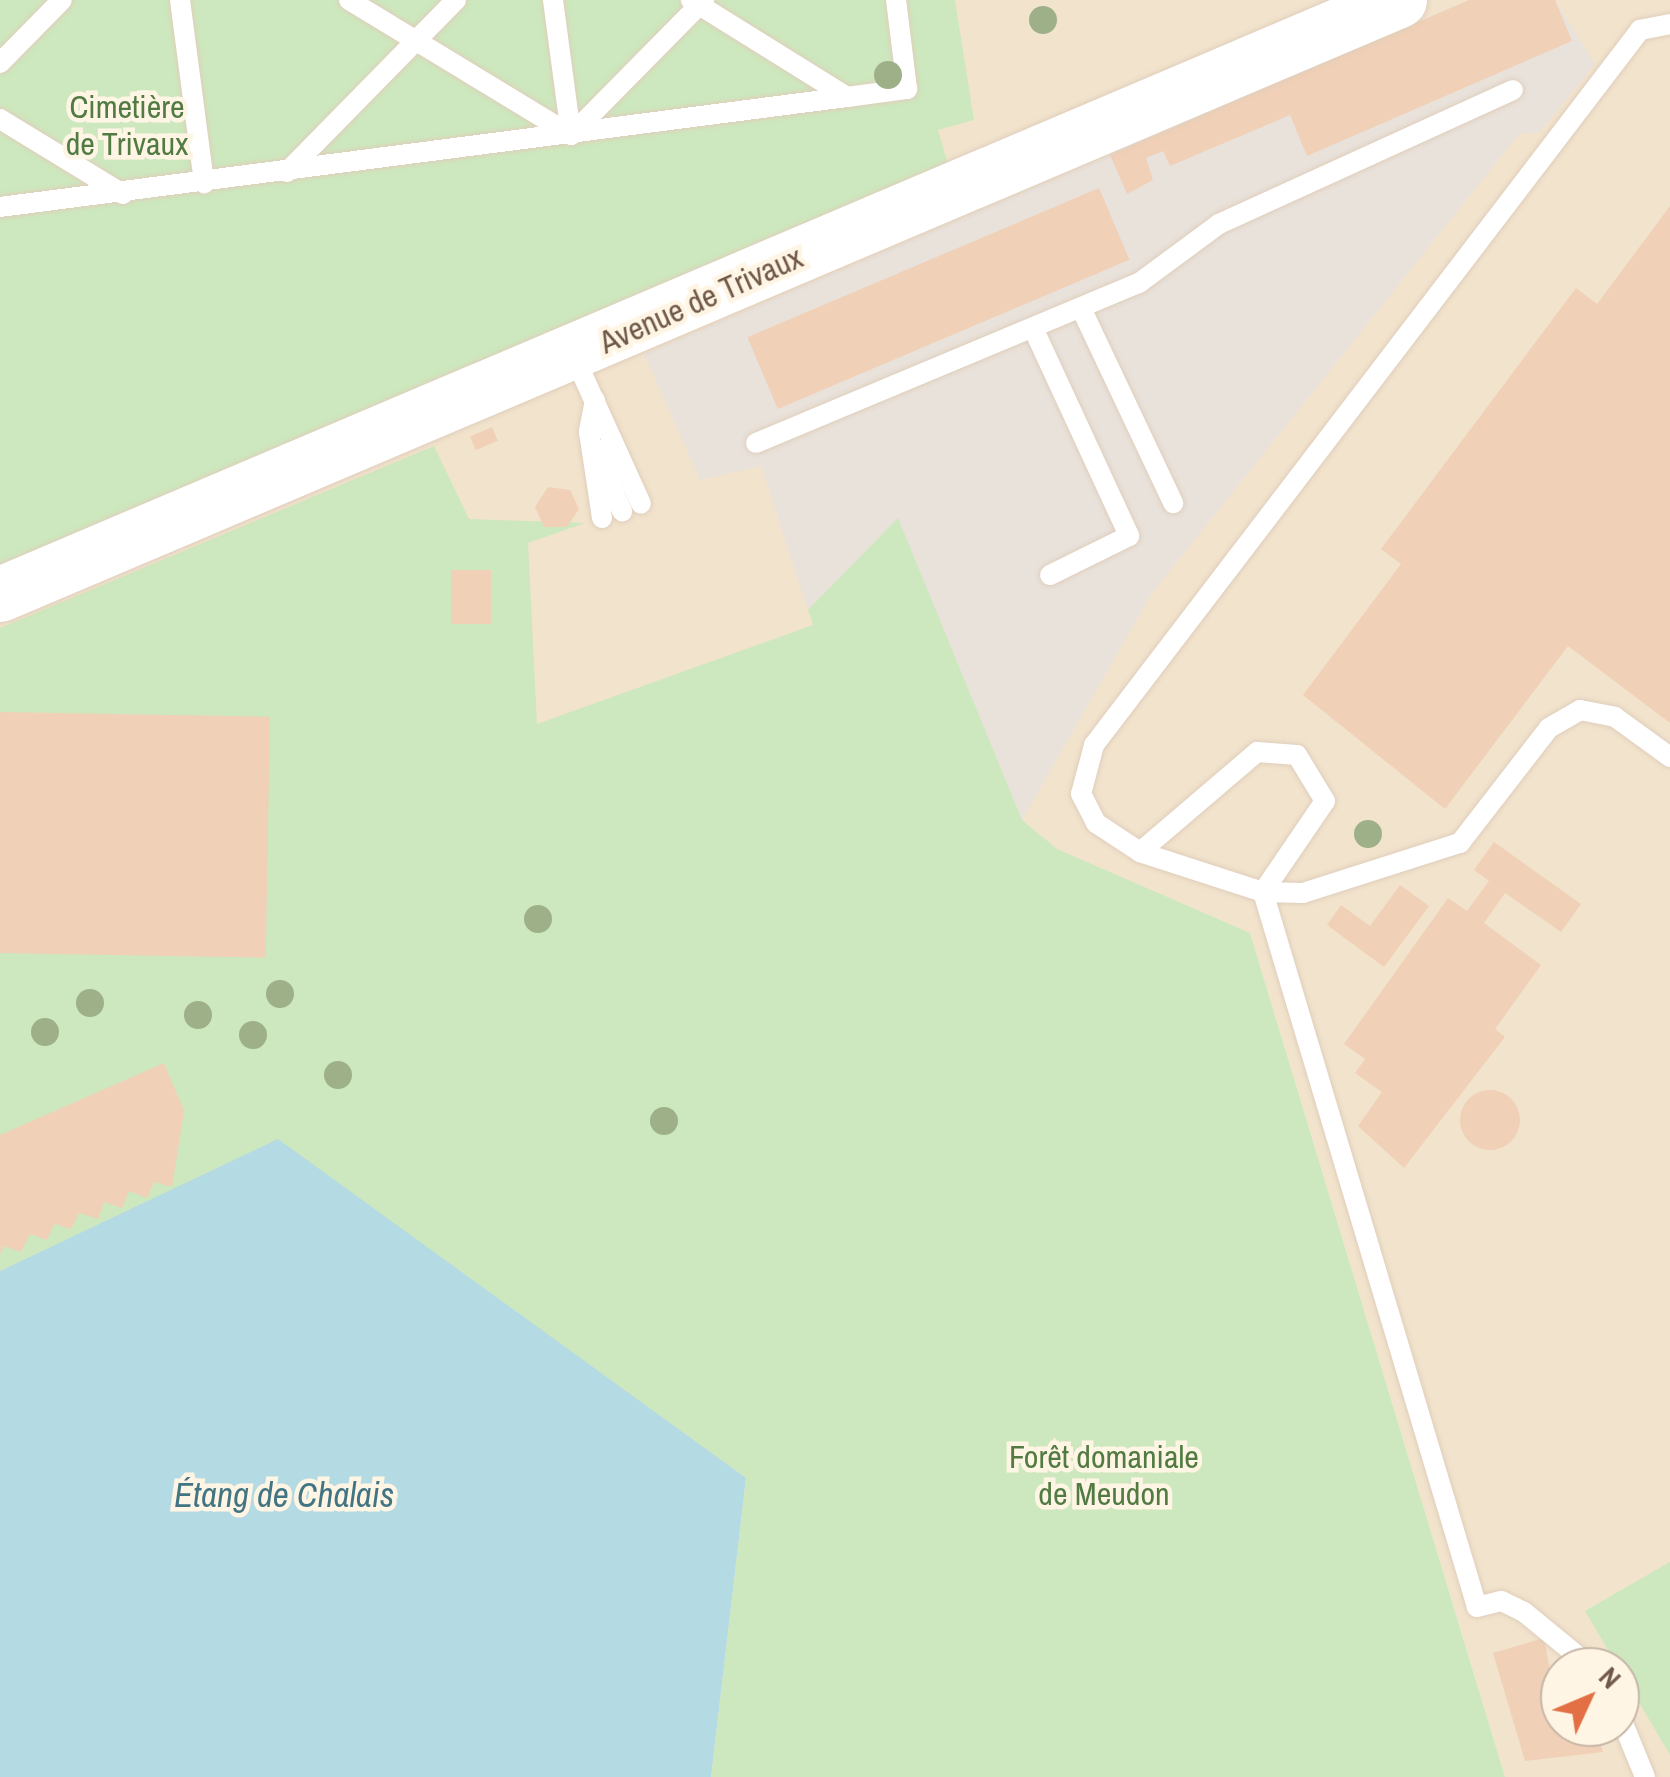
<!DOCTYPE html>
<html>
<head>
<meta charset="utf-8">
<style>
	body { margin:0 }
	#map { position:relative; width:1670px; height:1777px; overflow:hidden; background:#fbf1de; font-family:"Archivo Narrow",sans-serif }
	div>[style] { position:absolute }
	.residential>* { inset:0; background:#f2e3cd }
	.industrial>* { inset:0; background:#e9e2db }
	.green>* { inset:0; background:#cde8be }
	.water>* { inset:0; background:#b4dae3 }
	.building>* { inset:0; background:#f0d0b7; transform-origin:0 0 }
	.round { border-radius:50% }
	.roads { filter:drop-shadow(0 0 2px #dfcebb) drop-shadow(0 0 2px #dfcebb) }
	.lane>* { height:20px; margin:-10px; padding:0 10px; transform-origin:10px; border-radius:10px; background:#fff }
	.secondary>* { height:55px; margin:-27.5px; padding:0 27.5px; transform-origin:27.5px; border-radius:27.5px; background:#fff }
	.trees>* { width:28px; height:28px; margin:-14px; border-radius:50%; background:#9eb088 }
	span { translate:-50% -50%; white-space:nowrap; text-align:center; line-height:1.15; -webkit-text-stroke:9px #fff5e4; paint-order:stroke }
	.park-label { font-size:32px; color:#517b42 }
	.street-label { font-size:32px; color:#705848 }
	.water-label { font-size:35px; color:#427584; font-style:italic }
	.north { position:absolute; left:1540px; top:1647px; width:100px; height:100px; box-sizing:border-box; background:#fff5e4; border:2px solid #c6b6a6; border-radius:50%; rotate:46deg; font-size:28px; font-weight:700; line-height:40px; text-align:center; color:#705848 }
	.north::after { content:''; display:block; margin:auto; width:35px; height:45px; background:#e37045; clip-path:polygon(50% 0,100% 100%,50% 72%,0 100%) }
</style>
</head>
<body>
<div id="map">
	<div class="residential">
		<div style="clip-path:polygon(evenodd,0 0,1670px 0,1670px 1777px,1505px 1777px,1250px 933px,746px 1478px,711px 1777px,0 1777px,0 580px,952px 178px,937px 130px,0 0,1560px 1667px,1620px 1667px,1620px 1727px,1560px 1727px,1560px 1667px)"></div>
	</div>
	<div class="industrial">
		<div style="clip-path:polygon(1469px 0,1555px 0,1595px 64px,1540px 132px,1519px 134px,1152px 593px,1022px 820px,898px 519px,808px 610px,761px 466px,700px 480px,644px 354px)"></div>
	</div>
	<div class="green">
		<div style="clip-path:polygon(0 0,955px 0,974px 120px,938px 130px,952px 178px,0 580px)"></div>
		<div style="clip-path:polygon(434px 446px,469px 519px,585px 523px,528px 543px,537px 724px,813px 625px,808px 610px,898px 518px,1022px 820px,1057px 849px,1250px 933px,1505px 1777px,711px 1777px,746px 1478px,278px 1140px,0 1271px,0 628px)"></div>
		<div style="clip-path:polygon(1670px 1562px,1670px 1755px,1585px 1611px)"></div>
	</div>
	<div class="water">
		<div style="clip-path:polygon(278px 1139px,746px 1478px,711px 1777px,0 1777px,0 1271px)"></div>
	</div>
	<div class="building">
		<div style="clip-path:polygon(1469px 0,1555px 0,1572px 41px,1307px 156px,1290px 115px,1170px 166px,1163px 151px,1146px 158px,1153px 180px,1127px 194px,1110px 155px)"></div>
		<div style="left:1099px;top:188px;width:78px;height:382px;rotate:67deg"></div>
		<div style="clip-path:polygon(1670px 206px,1670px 723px,1568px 646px,1445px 809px,1303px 695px,1401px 564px,1381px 549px,1576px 288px,1597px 304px)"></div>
		<div style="left:492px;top:427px;width:15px;height:24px;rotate:67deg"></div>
		<div style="clip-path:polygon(548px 487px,570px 490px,579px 509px,567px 527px,544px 527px,535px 507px)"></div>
		<div style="left:451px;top:570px;width:40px;height:54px"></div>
		<div style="left:0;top:712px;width:270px;height:241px;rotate:1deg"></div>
		<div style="clip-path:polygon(1494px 842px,1581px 904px,1561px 932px,1505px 893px,1484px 923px,1541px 965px,1495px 1029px,1505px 1037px,1404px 1168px,1358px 1126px,1382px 1092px,1355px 1073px,1365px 1059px,1344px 1044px,1448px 898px,1467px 911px,1489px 881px,1474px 870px)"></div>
		<div style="clip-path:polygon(1400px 885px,1429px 906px,1384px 967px,1327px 925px,1341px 905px,1370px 926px)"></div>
		<div style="clip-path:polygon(164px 1063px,184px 1111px,172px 1187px,154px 1182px,147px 1198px,129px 1191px,122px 1208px,104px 1202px,98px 1219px,79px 1213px,71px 1229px,54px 1224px,47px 1240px,30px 1234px,21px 1252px,4px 1246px,0 1254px,0 1135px)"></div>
		<div class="round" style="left:1460px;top:1090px;width:60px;height:60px"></div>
		<div style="clip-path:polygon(1544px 1638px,1560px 1727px,1596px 1727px,1603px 1752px,1525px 1761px,1493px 1653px)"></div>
	</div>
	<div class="roads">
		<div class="lane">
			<div style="left:180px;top:0;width:185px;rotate:82.5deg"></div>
			<div style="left:349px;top:0;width:260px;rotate:31.3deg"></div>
			<div style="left:553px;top:0;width:136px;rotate:82.4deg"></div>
			<div style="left:0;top:63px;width:88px;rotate:-45.5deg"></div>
			<div style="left:847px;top:97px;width:61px;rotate:-7.6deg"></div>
			<div style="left:907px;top:89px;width:90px;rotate:-97deg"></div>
			<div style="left:0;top:119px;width:144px;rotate:31.4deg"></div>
			<div style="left:571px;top:135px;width:190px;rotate:-45.4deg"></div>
			<div style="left:287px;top:172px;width:241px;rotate:-45.5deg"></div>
			<div style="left:0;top:207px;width:854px;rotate:-7.4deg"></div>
			<div style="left:847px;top:97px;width:184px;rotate:-148.1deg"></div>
			<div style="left:1081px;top:308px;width:216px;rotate:64.7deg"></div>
			<div style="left:1034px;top:330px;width:227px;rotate:65.2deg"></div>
			<div style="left:1129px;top:536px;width:88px;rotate:153.7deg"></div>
			<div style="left:574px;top:356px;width:162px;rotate:65.6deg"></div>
			<div style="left:595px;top:400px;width:33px;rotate:101deg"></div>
			<div style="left:589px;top:432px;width:87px;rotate:81.4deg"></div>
			<div style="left:756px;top:443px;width:415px;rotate:-22.7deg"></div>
			<div style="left:1139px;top:283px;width:99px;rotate:-36.4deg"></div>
			<div style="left:1219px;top:224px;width:323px;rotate:-24.5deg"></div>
			<div style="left:595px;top:448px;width:69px;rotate:66.8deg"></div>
			<div style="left:1140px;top:852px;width:154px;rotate:-40.5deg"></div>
			<div style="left:1257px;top:752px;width:40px;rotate:4.3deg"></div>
			<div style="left:1297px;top:755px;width:54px;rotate:58.7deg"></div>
			<div style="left:1325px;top:801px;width:110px;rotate:124.3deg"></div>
			<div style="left:1263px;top:892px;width:129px;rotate:-162deg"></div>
			<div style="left:1140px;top:852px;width:53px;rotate:-146.6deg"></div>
			<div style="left:1096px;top:823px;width:33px;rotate:-117deg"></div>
			<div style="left:1081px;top:794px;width:51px;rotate:-75.1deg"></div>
			<div style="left:1094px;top:745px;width:900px;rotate:-52.63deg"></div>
			<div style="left:1640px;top:30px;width:31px;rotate:-11deg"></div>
			<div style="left:1591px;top:1667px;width:87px;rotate:-140.6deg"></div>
			<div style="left:1524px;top:1612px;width:25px;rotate:-154deg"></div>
			<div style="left:1501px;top:1601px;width:25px;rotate:166deg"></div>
			<div style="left:1477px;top:1607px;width:746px;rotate:-106.66deg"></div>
			<div style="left:1263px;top:892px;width:40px;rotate:1.4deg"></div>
			<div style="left:1303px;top:893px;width:165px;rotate:-17.7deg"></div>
			<div style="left:1460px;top:843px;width:145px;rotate:-52.3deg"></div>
			<div style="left:1549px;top:728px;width:36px;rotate:-30deg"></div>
			<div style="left:1580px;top:710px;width:36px;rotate:11deg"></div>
			<div style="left:1615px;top:717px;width:68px;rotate:36deg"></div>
			<div style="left:1620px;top:1716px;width:66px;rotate:67.7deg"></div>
		</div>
		<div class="secondary">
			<div style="left:0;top:594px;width:1520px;rotate:-23.01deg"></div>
		</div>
	</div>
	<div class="trees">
		<div style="left:1043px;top:20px"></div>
		<div style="left:888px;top:75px"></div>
		<div style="left:1368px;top:834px"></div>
		<div style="left:538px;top:919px"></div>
		<div style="left:280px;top:994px"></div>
		<div style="left:90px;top:1003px"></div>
		<div style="left:198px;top:1015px"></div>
		<div style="left:45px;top:1032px"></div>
		<div style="left:253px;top:1035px"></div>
		<div style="left:338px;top:1075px"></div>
		<div style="left:664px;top:1121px"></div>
	</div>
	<div class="park-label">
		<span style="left:127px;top:126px">Cimetière<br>de Trivaux</span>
		<span style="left:1104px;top:1476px">Forêt domaniale<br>de Meudon</span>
	</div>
	<div class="street-label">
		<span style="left:701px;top:300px;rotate:-24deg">Avenue de Trivaux</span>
	</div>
	<div class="water-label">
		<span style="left:284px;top:1495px">Étang de Chalais</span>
	</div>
	<div class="north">N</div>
</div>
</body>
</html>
